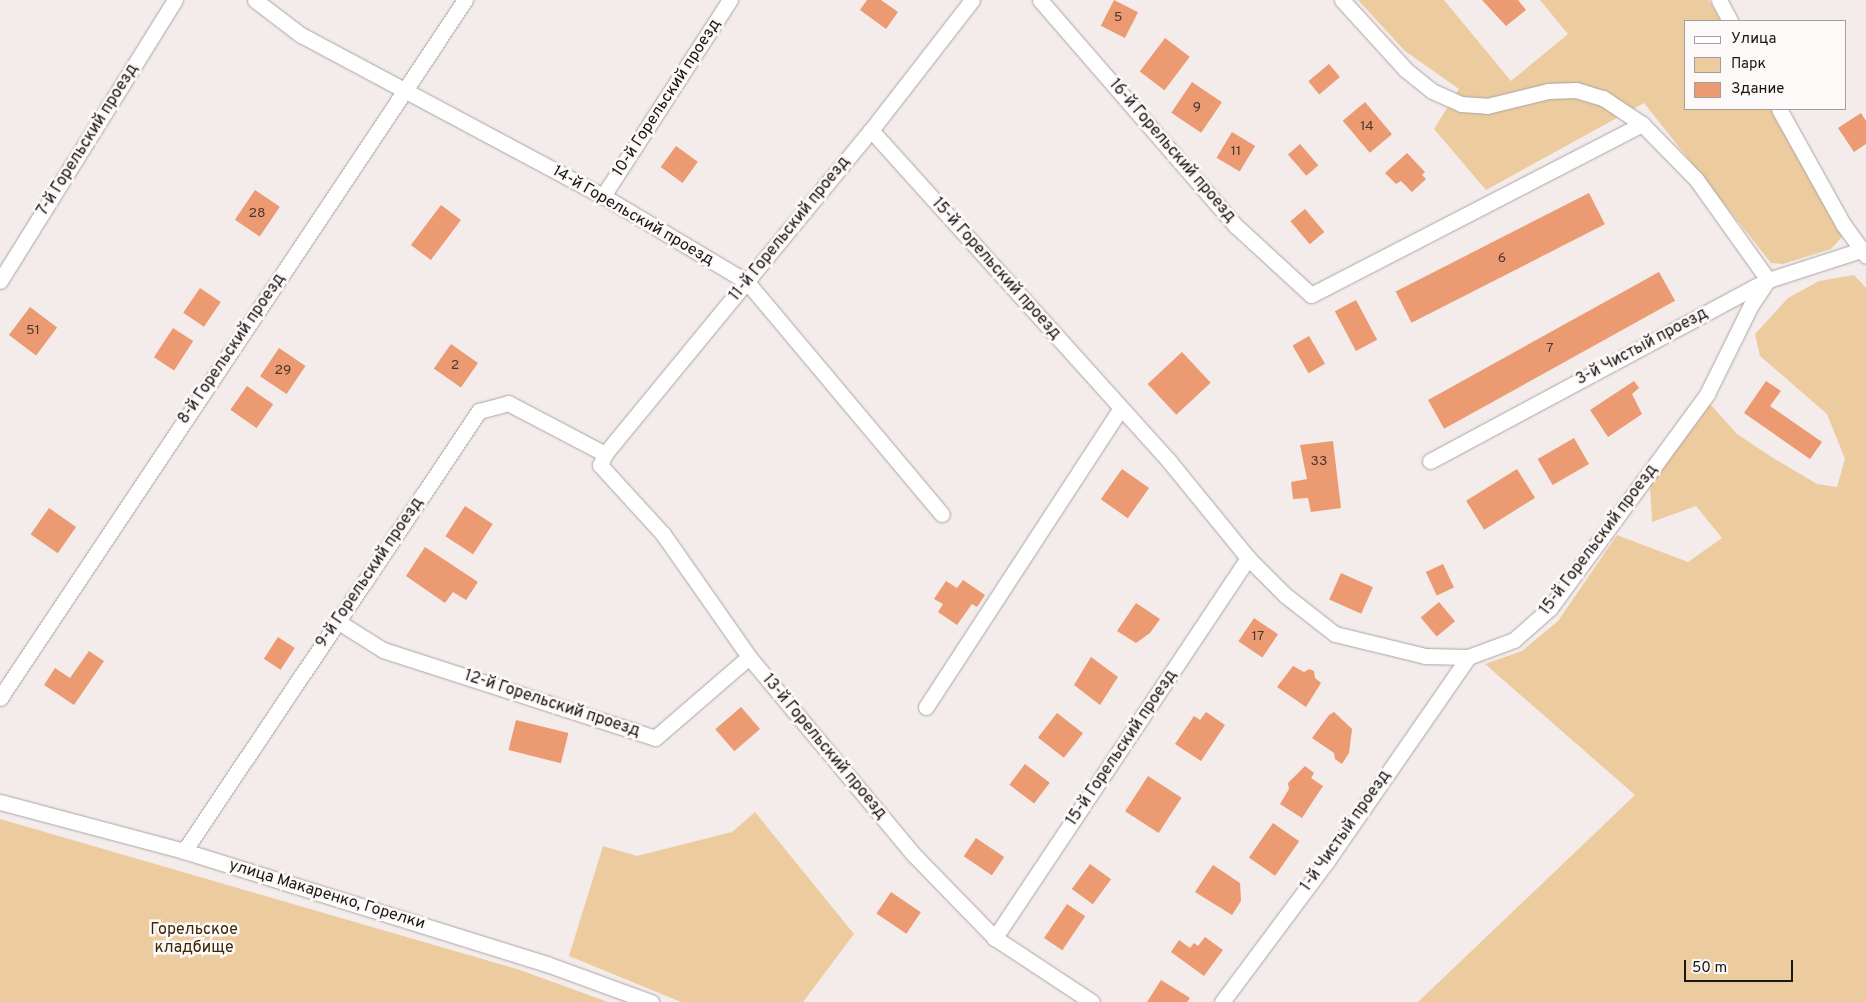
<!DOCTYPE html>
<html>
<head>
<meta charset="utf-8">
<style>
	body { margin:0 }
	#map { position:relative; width:1866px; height:1002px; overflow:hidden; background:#f4ebeb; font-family:Overpass,sans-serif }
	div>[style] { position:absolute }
	.green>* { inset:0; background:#eccc9e }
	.building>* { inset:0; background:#eb9a71; transform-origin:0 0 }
	.roads { filter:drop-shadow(0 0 1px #aca4a4) drop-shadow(0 0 1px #aca4a4) }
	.minor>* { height:15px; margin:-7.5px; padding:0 7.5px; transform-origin:7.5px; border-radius:7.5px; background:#fff }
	span { translate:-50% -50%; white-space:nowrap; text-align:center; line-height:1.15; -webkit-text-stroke:5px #fef9f9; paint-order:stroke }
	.number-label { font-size:14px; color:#4e372d }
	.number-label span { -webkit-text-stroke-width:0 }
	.street-label { font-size:16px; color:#191616 }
	.park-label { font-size:16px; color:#3c2704 }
	.legend { position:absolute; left:1684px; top:20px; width:162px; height:90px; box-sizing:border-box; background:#fef9f9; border:1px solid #a29e9e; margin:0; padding:6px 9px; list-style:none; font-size:15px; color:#191616 }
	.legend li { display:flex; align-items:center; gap:10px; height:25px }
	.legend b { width:25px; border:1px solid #a29e9e }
	.scale { position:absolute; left:1684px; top:960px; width:109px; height:22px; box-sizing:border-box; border:2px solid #191616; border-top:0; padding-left:6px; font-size:15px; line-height:18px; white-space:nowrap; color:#191616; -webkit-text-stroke:4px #fef9f9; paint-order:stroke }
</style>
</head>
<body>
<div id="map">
	<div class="green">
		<div style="clip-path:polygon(1358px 0,1444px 0,1511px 81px,1568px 34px,1540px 0,1709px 0,1721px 21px,1685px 21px,1685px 109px,1771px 109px,1843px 236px,1831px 249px,1783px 264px,1771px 263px,1644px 103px,1486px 190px,1434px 129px,1459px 89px,1405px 51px)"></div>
		<div style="clip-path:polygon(1854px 275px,1866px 288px,1866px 1002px,1418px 1002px,1635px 795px,1485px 664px,1522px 651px,1558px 621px,1617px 535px,1688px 562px,1722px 538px,1696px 506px,1652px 522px,1650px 486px,1710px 404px,1737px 434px,1770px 456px,1817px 484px,1837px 487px,1845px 459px,1827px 414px,1760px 356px,1755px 334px,1788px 298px,1819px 281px)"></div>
		<div style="clip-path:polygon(755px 812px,854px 934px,803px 1002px,681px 1002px,569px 956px,603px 846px,637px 856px,732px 832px)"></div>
		<div style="clip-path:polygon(0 819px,520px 970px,608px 1002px,0 1002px)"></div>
	</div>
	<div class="building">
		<div style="clip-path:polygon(867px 0,881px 0,898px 12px,886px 29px,860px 10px)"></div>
		<div style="left:1114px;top:0;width:27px;height:29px;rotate:27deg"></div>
		<div style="clip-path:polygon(1482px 0,1518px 0,1526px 10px,1506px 26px)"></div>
		<div style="left:1165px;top:38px;width:31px;height:42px;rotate:37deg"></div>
		<div style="left:1329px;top:64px;width:17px;height:27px;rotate:50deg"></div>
		<div style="left:1192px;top:82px;width:36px;height:37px;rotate:34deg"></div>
		<div style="left:1365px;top:102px;width:42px;height:29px;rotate:50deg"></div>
		<div style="clip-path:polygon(1861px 113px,1866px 121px,1866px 144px,1854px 152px,1838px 128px)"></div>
		<div style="left:1232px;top:132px;width:27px;height:30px;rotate:31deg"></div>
		<div style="left:1300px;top:144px;width:28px;height:16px;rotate:49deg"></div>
		<div style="left:676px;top:146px;width:27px;height:26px;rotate:36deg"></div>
		<div style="clip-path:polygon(1407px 153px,1425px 172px,1422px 175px,1426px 179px,1412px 192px,1401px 181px,1396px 184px,1385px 173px)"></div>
		<div style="left:255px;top:190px;width:30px;height:36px;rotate:34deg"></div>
		<div style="left:1589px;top:193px;width:35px;height:217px;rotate:63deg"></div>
		<div style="left:441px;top:205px;width:25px;height:50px;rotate:37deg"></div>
		<div style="left:1305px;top:209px;width:30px;height:19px;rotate:50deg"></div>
		<div style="left:1659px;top:272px;width:33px;height:264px;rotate:61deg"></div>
		<div style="left:200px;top:288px;width:25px;height:30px;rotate:34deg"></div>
		<div style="left:1356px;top:300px;width:45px;height:24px;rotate:62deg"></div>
		<div style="left:30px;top:307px;width:34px;height:35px;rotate:37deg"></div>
		<div style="left:173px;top:328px;width:24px;height:35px;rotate:33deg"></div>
		<div style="left:1309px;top:336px;width:32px;height:19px;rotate:60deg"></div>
		<div style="left:451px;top:344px;width:33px;height:30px;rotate:35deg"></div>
		<div style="left:279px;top:348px;width:32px;height:34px;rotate:34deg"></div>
		<div style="left:1182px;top:352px;width:42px;height:47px;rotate:47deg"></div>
		<div style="clip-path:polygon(1634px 381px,1639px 388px,1632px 394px,1642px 414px,1608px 437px,1590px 410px)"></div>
		<div style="clip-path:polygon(1766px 381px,1781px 391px,1770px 406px,1822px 442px,1810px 459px,1744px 413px)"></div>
		<div style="left:247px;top:386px;width:32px;height:29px;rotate:35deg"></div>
		<div style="left:1574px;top:438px;width:30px;height:42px;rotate:60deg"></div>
		<div style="clip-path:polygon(1333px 441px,1341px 508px,1311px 512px,1308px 498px,1293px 499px,1291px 482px,1307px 479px,1300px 445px)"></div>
		<div style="left:1122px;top:469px;width:33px;height:37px;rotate:35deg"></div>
		<div style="left:1517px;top:469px;width:34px;height:60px;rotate:58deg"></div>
		<div style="left:465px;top:506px;width:33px;height:36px;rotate:33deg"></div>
		<div style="left:49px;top:508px;width:33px;height:32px;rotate:35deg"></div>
		<div style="clip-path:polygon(425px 547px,478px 582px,466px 600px,453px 592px,445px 603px,406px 576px)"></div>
		<div style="left:1443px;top:564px;width:26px;height:19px;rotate:65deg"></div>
		<div style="left:1341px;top:573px;width:35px;height:29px;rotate:24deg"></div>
		<div style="clip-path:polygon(963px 580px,985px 595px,977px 607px,972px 604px,957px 625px,938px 612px,943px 604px,934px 599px,946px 581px,957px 588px)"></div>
		<div style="left:1439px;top:602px;width:25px;height:24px;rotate:50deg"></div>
		<div style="clip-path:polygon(1136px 603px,1160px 619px,1150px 633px,1136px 643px,1117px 631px)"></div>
		<div style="left:1254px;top:618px;width:29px;height:28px;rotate:34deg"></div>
		<div style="left:278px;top:637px;width:20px;height:26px;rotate:33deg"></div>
		<div style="clip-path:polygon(89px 651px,104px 661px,74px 705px,44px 685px,55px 668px,70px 678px)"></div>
		<div style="clip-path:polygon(1091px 657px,1118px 677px,1100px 705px,1074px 685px)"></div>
		<div style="clip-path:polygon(1293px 666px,1304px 672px,1309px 669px,1314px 671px,1315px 678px,1321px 683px,1306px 707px,1277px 687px)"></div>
		<div style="left:741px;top:707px;width:29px;height:34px;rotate:49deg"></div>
		<div style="clip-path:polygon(1206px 712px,1225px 725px,1201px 761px,1175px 744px,1194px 716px,1200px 720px)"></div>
		<div style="clip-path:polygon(1334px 712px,1352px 729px,1349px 753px,1342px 764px,1335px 759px,1334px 753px,1312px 738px,1329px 715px)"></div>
		<div style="left:1057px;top:713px;width:33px;height:31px;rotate:38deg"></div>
		<div style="left:516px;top:720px;width:54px;height:31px;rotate:14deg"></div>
		<div style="left:1025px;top:764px;width:31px;height:26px;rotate:37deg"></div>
		<div style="clip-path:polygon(1305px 766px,1314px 773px,1311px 778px,1323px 786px,1302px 818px,1280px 804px,1289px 789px,1288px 783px)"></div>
		<div style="left:1148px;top:776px;width:40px;height:42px;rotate:33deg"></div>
		<div style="left:1273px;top:823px;width:32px;height:42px;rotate:35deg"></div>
		<div style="left:976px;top:838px;width:34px;height:22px;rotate:34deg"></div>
		<div style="left:1090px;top:864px;width:26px;height:31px;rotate:36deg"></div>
		<div style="clip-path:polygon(1213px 865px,1240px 883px,1241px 901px,1232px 915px,1195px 892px)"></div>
		<div style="left:891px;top:892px;width:36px;height:26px;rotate:34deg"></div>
		<div style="left:1067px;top:904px;width:22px;height:41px;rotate:34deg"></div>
		<div style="clip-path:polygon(1205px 937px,1223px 950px,1204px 976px,1171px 952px,1179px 940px,1190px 948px,1194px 943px,1198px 946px)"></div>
		<div style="clip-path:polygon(1161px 980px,1190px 998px,1187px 1002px,1147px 1002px)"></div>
	</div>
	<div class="roads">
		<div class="minor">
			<div style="left:255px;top:0;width:58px;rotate:37.3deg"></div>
			<div style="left:301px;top:35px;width:342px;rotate:28.1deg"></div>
			<div style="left:603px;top:196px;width:168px;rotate:30.8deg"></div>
			<div style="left:747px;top:282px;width:303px;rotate:50deg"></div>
			<div style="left:972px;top:0;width:165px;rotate:127.8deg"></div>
			<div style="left:871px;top:130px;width:419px;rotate:129.4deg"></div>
			<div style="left:605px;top:454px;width:12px;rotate:114deg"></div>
			<div style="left:600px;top:465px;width:93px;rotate:47.6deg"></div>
			<div style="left:663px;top:534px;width:150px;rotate:55deg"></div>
			<div style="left:749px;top:657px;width:258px;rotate:50.2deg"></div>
			<div style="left:914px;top:855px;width:116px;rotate:45.7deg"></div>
			<div style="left:995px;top:938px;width:116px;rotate:33.4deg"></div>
			<div style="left:1040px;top:0;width:299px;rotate:49.1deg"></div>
			<div style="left:1236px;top:226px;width:102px;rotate:42.6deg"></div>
			<div style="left:1311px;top:295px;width:373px;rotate:-27.3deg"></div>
			<div style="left:1342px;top:0;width:95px;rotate:47.6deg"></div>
			<div style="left:1406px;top:70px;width:33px;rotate:39deg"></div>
			<div style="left:1432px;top:91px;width:32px;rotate:24deg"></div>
			<div style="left:1461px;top:104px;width:26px;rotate:4deg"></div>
			<div style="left:1487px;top:106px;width:63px;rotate:-13.8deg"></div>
			<div style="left:1548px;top:91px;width:28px;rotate:-2deg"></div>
			<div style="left:1576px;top:90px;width:28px;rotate:17deg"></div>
			<div style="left:1603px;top:98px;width:47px;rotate:33.7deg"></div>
			<div style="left:1642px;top:124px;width:77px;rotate:45.5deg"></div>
			<div style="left:1696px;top:179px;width:124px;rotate:54.5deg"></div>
			<div style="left:1719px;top:0;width:24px;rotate:62deg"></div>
			<div style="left:1779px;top:109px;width:132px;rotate:60.9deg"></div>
			<div style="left:1843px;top:224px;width:39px;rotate:54deg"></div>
			<div style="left:871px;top:130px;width:445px;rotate:48deg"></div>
			<div style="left:1169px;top:461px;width:125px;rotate:50.8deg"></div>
			<div style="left:1248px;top:558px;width:457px;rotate:123.7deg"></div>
			<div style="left:603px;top:196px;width:234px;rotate:-57.1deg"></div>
			<div style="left:0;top:281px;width:331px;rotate:-58.1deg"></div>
			<div style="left:1430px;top:461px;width:383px;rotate:-28.2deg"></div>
			<div style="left:1768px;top:280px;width:98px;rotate:-17.9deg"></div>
			<div style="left:1248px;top:558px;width:52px;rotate:45deg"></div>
			<div style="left:1285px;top:595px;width:63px;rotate:38deg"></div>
			<div style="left:1335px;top:634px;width:93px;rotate:13.7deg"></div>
			<div style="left:1425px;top:656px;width:43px;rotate:1.3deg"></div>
			<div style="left:1468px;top:657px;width:49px;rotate:-20.3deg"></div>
			<div style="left:1514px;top:640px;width:48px;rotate:-41.6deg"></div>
			<div style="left:1550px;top:608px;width:265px;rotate:-53.7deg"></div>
			<div style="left:1707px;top:394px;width:99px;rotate:-63.7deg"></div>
			<div style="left:1751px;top:305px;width:30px;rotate:-56deg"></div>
			<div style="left:337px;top:621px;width:54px;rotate:32.2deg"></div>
			<div style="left:383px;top:650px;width:286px;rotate:17.9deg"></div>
			<div style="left:655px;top:738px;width:124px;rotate:-40.8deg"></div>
			<div style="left:0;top:698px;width:839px;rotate:-56.33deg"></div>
			<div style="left:926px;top:707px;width:357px;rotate:-56.9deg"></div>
			<div style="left:0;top:802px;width:190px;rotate:14.9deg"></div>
			<div style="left:184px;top:851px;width:380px;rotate:17.3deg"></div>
			<div style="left:547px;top:964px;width:111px;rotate:20.1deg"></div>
			<div style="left:184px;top:851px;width:530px;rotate:-56.16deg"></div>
			<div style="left:479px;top:411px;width:30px;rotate:-15deg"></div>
			<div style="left:508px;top:403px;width:110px;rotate:27.7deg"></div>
			<div style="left:1222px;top:1002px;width:176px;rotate:-53.3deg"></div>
			<div style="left:1327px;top:861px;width:248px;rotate:-55.3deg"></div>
		</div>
	</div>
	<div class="number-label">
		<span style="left:1118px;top:18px">5</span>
		<span style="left:1197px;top:108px">9</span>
		<span style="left:1367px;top:127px">14</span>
		<span style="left:1236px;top:152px">11</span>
		<span style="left:257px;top:214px">28</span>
		<span style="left:1502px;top:259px">6</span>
		<span style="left:33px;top:331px">51</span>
		<span style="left:1550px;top:349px">7</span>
		<span style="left:455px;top:366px">2</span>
		<span style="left:283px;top:371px">29</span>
		<span style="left:1319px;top:462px">33</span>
		<span style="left:1258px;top:637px">17</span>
	</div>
	<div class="street-label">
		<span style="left:667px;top:98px;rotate:-57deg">10-й Горельский проезд</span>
		<span style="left:88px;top:140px;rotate:-58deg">7-й Горельский проезд</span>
		<span style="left:1172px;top:151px;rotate:49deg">16-й Горельский проезд</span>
		<span style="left:633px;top:216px;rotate:30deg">14-й Горельский проезд</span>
		<span style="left:790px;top:229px;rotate:-51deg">11-й Горельский проезд</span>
		<span style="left:996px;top:269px;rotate:48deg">15-й Горельский проезд</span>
		<span style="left:1642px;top:347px;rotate:-28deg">3-й Чистый проезд</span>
		<span style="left:232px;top:349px;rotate:-56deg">8-й Горельский проезд</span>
		<span style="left:1599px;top:540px;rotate:-53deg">15-й Горельский проезд</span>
		<span style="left:370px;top:573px;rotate:-56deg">9-й Горельский проезд</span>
		<span style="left:552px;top:704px;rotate:18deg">12-й Горельский проезд</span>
		<span style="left:824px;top:747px;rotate:50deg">13-й Горельский проезд</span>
		<span style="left:1122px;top:748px;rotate:-56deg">15-й Горельский проезд</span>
		<span style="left:1346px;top:831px;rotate:-55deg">1-й Чистый проезд</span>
		<span style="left:327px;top:895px;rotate:17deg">улица Макаренко, Горелки</span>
	</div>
	<div class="park-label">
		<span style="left:194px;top:939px">Горельское<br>кладбище</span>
	</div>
	<ul class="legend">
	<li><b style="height:6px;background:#fff"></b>Улица</li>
	<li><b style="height:14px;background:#eccc9e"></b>Парк</li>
	<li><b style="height:14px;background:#eb9a71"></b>Здание</li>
	</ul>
	<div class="scale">50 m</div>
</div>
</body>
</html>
